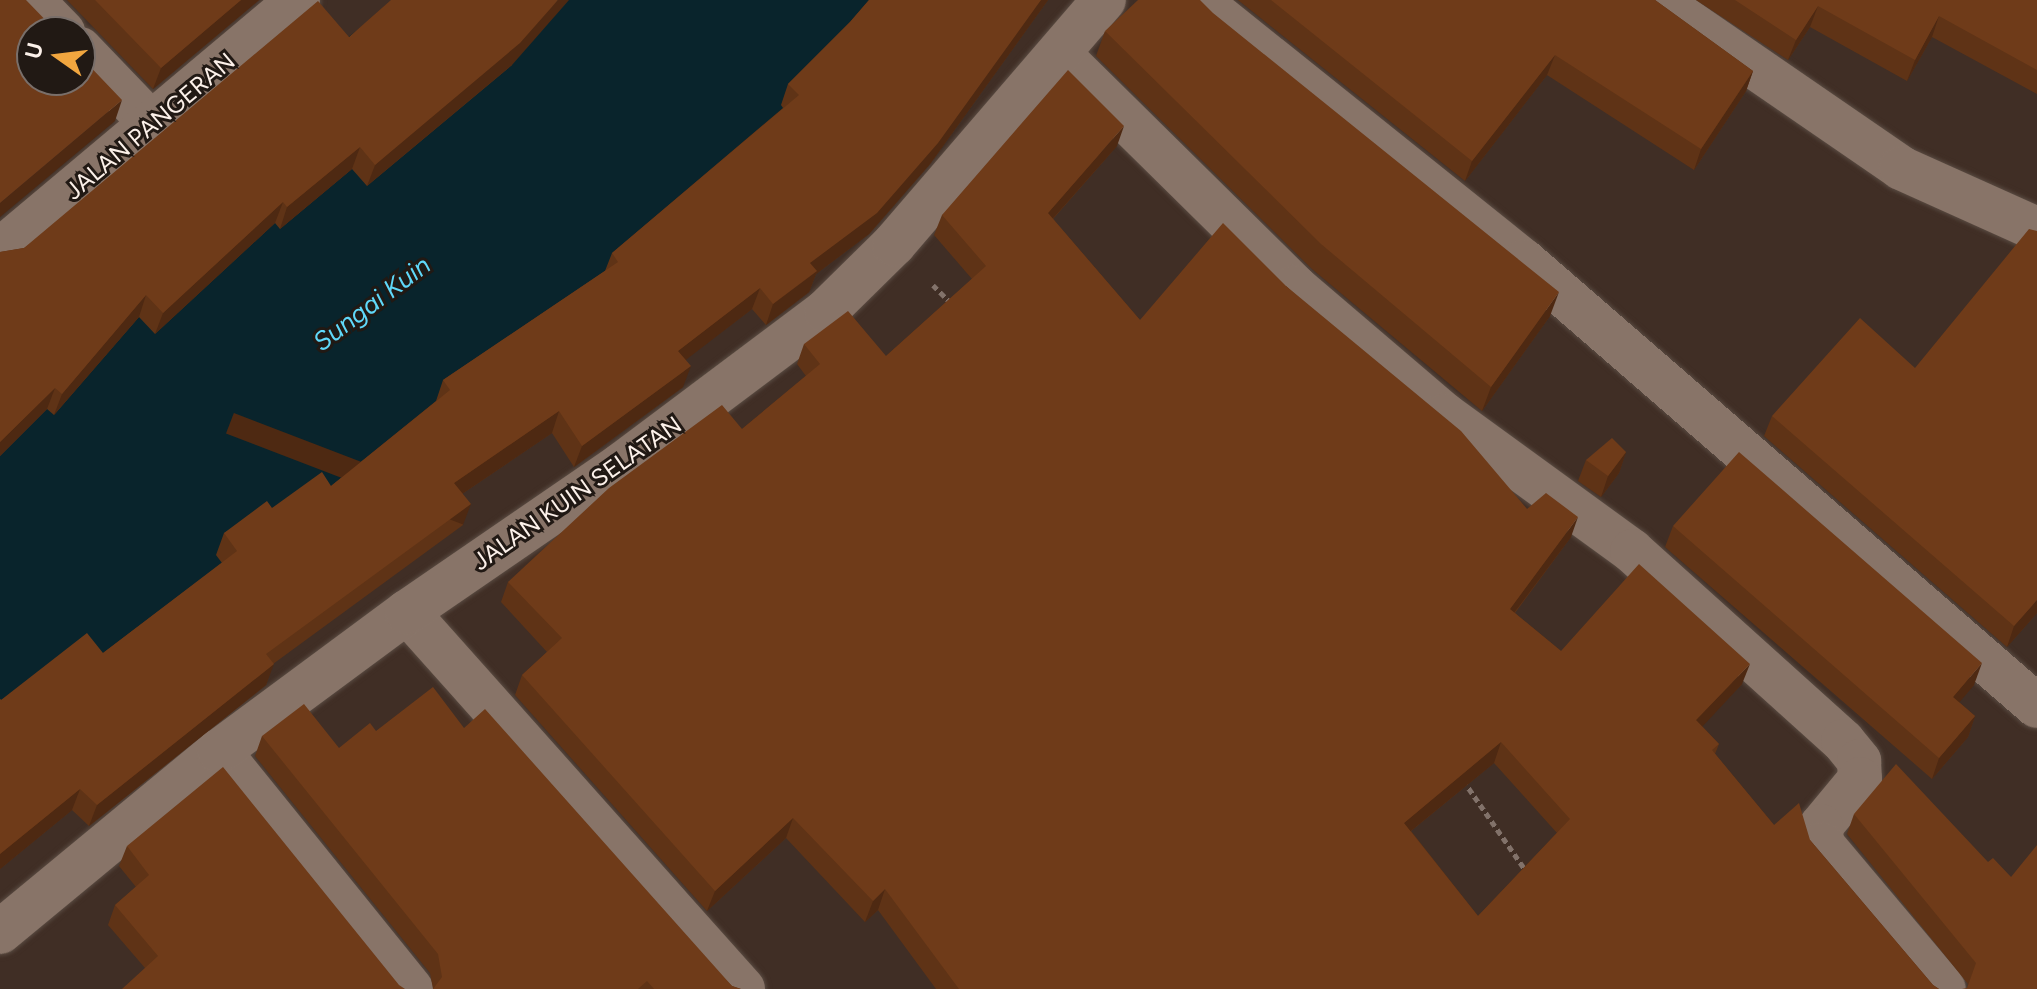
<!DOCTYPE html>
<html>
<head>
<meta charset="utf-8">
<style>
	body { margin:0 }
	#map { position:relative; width:2037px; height:989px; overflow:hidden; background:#402e25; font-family:Figtree,sans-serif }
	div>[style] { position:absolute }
	.water>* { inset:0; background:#09242c }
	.path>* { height:5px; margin-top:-2.5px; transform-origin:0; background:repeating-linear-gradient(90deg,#82726a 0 6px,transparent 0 10px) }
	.roads { filter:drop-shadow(0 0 2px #594b42) drop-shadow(0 0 2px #594b42) }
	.street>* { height:44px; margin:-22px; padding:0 22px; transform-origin:22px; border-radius:22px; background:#887468 }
	.secondary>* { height:44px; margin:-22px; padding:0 22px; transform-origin:22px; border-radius:22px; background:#887468 }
	.wall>* { inset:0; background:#5f3316 }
	.shaded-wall>* { inset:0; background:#4e2912; transform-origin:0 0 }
	.building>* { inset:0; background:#6f3b19 }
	span { translate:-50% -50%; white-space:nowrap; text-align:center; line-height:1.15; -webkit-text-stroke:6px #211914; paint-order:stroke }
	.street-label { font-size:24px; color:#fcf1ea }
	.water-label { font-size:26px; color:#5fd8f9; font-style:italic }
	.north { position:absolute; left:16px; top:16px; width:80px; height:80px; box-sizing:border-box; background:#211914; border:2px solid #796f6a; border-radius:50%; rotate:284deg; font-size:22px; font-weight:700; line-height:32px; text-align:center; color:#fcf1ea }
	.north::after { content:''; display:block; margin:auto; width:28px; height:36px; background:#f1a63f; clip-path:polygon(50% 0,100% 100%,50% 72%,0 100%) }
</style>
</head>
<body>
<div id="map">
	<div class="water">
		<div style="clip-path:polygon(395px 0,953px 0,0 842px,0 314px)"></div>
	</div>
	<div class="path">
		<div style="left:933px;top:285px;width:25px;rotate:45deg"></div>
		<div style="left:1463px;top:780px;width:111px;rotate:55.3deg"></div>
	</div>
	<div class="roads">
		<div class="street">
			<div style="left:32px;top:0;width:45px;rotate:45.9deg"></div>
			<div style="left:1198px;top:0;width:418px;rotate:38.7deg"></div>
			<div style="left:1524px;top:261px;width:679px;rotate:40.94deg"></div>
			<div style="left:1657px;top:0;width:296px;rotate:34.5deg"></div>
			<div style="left:1901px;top:168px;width:149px;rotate:24.2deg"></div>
			<div style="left:80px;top:49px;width:105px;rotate:46.2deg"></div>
			<div style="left:1059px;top:54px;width:332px;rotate:44.6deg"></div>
			<div style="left:1295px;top:287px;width:197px;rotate:40.5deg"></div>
			<div style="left:1445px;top:415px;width:231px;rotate:36deg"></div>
			<div style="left:1632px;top:551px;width:284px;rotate:42deg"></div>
			<div style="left:1843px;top:741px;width:26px;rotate:51deg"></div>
			<div style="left:1859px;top:761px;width:18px;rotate:87deg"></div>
			<div style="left:1860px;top:779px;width:61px;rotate:129.7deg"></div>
			<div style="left:1821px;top:826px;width:18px;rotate:87deg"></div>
			<div style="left:1822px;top:844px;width:189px;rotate:49.9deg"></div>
			<div style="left:407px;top:612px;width:505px;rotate:48.29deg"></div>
			<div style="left:219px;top:751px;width:306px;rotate:51.1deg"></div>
		</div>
		<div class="secondary">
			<div style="left:0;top:250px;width:389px;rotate:-40deg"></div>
			<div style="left:0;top:932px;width:284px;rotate:-39.6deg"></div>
			<div style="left:219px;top:751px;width:234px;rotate:-36.5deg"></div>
			<div style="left:407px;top:612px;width:260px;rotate:-34.5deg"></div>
			<div style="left:621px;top:465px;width:256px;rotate:-36.9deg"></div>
			<div style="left:826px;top:311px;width:95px;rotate:-44.6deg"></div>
			<div style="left:894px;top:244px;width:322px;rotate:-49.3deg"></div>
		</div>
	</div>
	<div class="wall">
		<div style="clip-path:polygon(67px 0,259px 0,153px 89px)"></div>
		<div style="clip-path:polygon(869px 0,1048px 0,930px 164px,869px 234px,816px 274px,809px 292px,766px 325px,752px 309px,685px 360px,683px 387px,574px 467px,552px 433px,462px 494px,463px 525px,273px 664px,266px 685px,89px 826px,72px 810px,0 869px,0 699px,1px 700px,103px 653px,222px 563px,216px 555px,224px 533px,272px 508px,331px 486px,436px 401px,443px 380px,605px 271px,612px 253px,783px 108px,781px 105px,788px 84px,850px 22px)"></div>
		<div style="clip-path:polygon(1238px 0,1655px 0,1753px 71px,1746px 91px,1694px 170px,1547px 75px,1465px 181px)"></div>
		<div style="clip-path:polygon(1696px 0,2037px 0,2037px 94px,1932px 37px,1907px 81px,1810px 27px,1788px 60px)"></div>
		<div style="clip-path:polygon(1105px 31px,1550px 316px,1482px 411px,1312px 269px,1096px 56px)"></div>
		<div style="clip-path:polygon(349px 37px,512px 65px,367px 186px,352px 169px,280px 229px,275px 223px,155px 334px,139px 317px,54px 415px,47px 409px,0 456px,0 252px,24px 248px)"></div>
		<div style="clip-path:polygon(evenodd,1117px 146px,1053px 219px,1140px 320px,1286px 286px,1527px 509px,1571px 537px,1515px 613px,1561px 651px,1742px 684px,1702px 726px,1719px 744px,1715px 754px,1774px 825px,1810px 840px,1933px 985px,1939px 989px,936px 989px,878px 910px,865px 922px,786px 838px,707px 911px,515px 695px,522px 675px,547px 652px,501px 602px,508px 582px,742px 429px,806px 376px,797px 364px,804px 344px,886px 356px,972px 279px,934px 235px,942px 215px,1117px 146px,1494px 763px,1557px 833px,1478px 916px,1411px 831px,1494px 763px)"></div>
		<div style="clip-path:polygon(1915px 368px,2037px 613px,2007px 647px,1764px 436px,1772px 416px)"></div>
		<div style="clip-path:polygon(1626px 452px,1619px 473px,1601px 497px,1578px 481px,1586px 460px)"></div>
		<div style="clip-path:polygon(1673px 526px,1974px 685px,1959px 702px,1975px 716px,1968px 737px,1932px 779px,1665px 547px)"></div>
		<div style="clip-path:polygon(464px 728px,732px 986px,741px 989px,433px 989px,430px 973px,255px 756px,262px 736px,339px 748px,376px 731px)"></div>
		<div style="clip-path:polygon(1854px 814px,1988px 862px,2011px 877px,1967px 988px,1968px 984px,1847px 834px)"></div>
		<div style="clip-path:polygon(127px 846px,399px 985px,145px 968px,108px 925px,115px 905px,136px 887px,119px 866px)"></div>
	</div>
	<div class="shaded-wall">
		<div style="clip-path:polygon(241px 0,259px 0,153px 89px,161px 68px)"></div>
		<div style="clip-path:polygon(558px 0,569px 0,512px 65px,367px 186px,375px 165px)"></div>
		<div style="clip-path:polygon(1041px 0,1048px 0,930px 164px,869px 234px,816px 274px,809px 292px,766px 325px,773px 304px)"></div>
		<div style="clip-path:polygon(1818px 6px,1810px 27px,1788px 60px,1796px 40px)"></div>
		<div style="clip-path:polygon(1939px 16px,1932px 37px,1907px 81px,1915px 60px)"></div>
		<div style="clip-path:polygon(1555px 55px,1547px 75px,1465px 181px,1472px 161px)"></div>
		<div style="clip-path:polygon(1753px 71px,1746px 91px,1694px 170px,1701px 149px)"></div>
		<div style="clip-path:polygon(122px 100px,115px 121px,0 217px,0 203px)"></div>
		<div style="clip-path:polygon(1124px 126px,1117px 146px,1040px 233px,1048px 213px)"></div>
		<div style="clip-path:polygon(360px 147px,352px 169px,280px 229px,287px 207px)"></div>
		<div style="clip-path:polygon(283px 202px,275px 223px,155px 334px,163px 313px)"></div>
		<div style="clip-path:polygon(760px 288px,752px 309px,670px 372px,678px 351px)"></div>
		<div style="clip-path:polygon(1559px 292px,1550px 316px,1482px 411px,1491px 387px)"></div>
		<div style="clip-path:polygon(146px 295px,139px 317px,54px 415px,62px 394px)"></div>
		<div style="clip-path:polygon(691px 366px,683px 387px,574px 467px,582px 446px)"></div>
		<div style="clip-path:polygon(55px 388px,47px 409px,0 456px,0 442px)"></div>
		<div style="clip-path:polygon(559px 411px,552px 433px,447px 504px,454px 483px)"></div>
		<div style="clip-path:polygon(1626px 452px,1619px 473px,1601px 497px,1608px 476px)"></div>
		<div style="left:471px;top:504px;width:22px;height:254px;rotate:111deg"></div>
		<div style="clip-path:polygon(1578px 517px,1571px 537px,1502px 629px,1510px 609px)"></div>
		<div style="clip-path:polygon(2037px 600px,2037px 613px,2007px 647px,2014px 626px)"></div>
		<div style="clip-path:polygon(1982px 663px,1974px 685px,1946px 718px,1953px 697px)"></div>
		<div style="clip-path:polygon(274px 664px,266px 685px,89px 826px,97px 805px)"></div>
		<div style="clip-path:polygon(1750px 664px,1742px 684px,1689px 741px,1696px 720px)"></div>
		<div style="clip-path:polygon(1975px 716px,1968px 737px,1932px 779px,1939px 758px)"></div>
		<div style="clip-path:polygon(1501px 742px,1494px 763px,1396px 843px,1404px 823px)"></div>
		<div style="clip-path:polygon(80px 789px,72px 810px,0 869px,0 854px)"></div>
		<div style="clip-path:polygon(793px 818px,786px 838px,707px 911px,715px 891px)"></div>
		<div style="clip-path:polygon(885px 889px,878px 910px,865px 922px,873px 901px)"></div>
	</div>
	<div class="building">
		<div style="clip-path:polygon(0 0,26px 0,57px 32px,32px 32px,32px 80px,80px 80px,80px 56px,122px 100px,0 203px)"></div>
		<div style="clip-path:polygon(95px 0,241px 0,161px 68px)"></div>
		<div style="clip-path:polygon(391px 0,558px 0,520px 43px,375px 165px,360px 147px,287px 207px,283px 202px,163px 313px,146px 295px,62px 394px,55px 388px,0 442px,0 252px,24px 248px,318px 1px,349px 37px)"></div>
		<div style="clip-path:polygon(869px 0,1041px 0,938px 143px,877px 213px,810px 263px,817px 271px,773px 304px,760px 288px,678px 351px,691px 366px,582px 446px,559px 411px,454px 483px,471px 504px,266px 654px,274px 664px,97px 805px,80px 789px,0 854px,0 699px,1px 700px,87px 633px,103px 653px,237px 551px,224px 533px,267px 501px,272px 508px,322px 472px,331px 486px,450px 390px,443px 380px,618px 262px,612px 253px,799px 95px,788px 84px,850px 22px)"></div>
		<div style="clip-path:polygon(1138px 0,1200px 0,1213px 13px,1559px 292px,1491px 387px,1321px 244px,1105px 31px)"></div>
		<div style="clip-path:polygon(1271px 0,1655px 0,1753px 71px,1701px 149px,1555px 55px,1472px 161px)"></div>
		<div style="clip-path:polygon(1735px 0,2037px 0,2037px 70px,1939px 16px,1915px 60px,1818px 6px,1796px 40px)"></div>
		<div style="clip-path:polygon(evenodd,1068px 70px,1124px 126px,1048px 213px,1140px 320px,1223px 223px,1286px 286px,1461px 431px,1527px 509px,1546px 493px,1578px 517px,1510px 609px,1561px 651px,1639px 564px,1750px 664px,1696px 720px,1719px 744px,1712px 750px,1774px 825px,1799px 803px,1810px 840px,1933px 985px,1939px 989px,959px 989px,885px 889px,873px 901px,793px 818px,715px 891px,522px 675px,562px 638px,508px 582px,609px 488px,722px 405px,742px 429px,820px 364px,804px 344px,848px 311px,886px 356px,986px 266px,942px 215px,1068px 70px,1501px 742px,1570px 819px,1478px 916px,1404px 823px,1501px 742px)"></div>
		<div style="clip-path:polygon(2029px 229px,2037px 231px,2037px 600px,2014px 626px,1772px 416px,1860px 318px,1915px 368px)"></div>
		<div style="clip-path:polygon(1612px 438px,1626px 452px,1608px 476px,1586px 460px)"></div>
		<div style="clip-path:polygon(1739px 452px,1982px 663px,1953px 697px,1975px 716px,1939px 758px,1673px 526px)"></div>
		<div style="clip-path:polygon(433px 687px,464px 728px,485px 709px,732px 986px,741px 989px,654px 989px,647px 981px,638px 989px,433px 989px,442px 977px,438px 954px,262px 736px,304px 704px,339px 748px,370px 723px,376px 731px)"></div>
		<div style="clip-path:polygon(1896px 764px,1988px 862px,1993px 858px,2011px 877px,2037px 845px,2037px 989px,1962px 989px,1967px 988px,1976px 963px,1854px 814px)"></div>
		<div style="clip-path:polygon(223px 767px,399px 985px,405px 989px,122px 989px,158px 956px,115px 905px,149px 875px,127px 846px)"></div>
	</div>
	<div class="street-label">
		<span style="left:150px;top:126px;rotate:-40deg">JALAN PANGERAN</span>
		<span style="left:577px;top:493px;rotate:-35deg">JALAN KUIN SELATAN</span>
	</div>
	<div class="water-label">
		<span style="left:372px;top:304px;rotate:-37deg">Sungai Kuin</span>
	</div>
	<div class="north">U</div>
</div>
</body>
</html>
